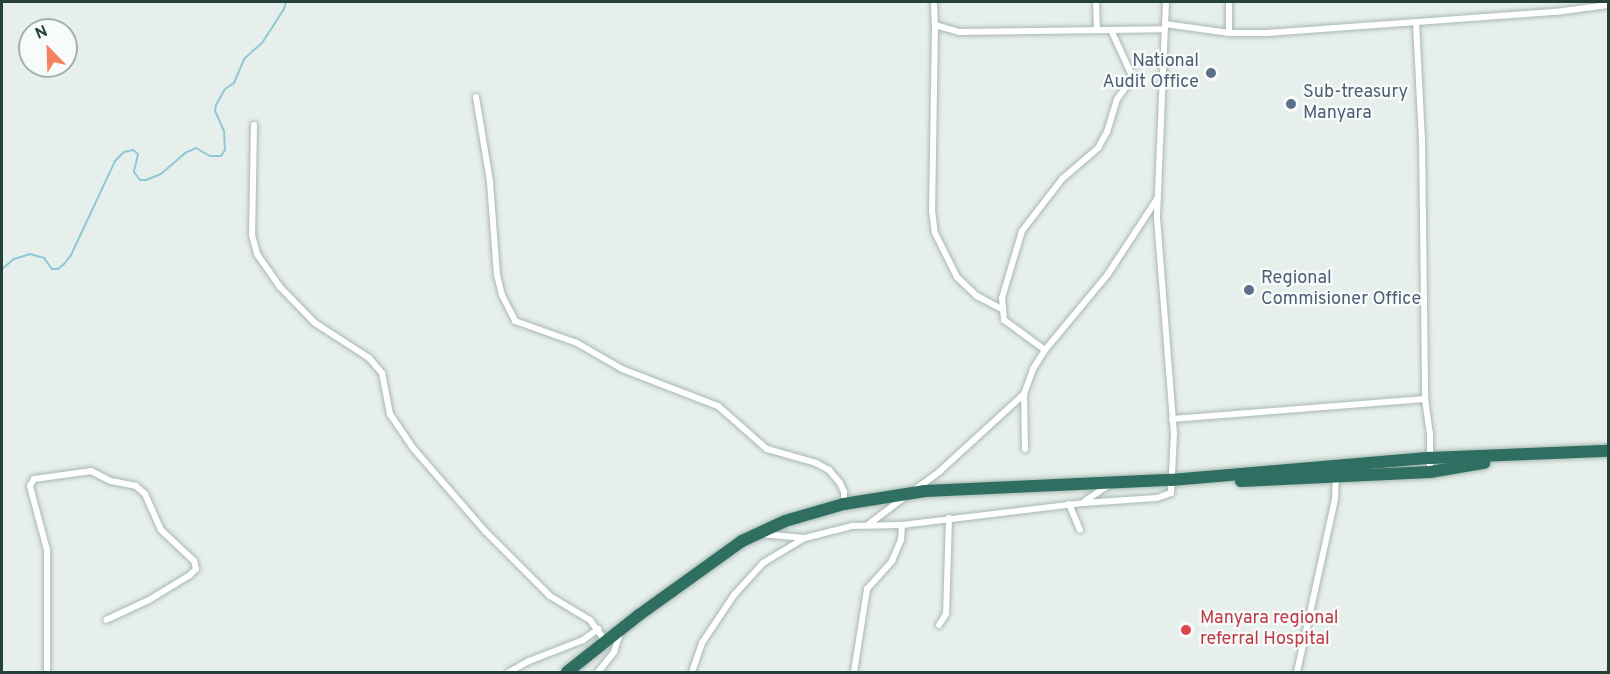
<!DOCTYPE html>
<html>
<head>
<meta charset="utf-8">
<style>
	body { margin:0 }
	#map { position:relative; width:1610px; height:674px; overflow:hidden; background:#e6efeb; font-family:Overpass,sans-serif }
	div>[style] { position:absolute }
	.stream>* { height:2px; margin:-1px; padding:0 1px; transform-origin:1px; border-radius:1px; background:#8ec9d4 }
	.roads { filter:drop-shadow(0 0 2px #a8b8b2) drop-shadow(0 0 2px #a8b8b2) }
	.street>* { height:6px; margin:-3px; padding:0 3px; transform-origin:3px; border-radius:3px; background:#fff }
	.highway>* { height:12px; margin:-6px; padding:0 6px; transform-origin:6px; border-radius:6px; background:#2f6f62 }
	.dots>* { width:16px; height:16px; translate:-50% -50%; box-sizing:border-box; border:3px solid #f7fbf9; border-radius:50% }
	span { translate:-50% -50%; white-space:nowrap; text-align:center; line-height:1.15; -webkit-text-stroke:4.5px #f7fbf9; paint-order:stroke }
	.service-label { font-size:18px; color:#4e5e75 }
	.right { translate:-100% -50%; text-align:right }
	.left { translate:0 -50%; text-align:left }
	.health-label { font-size:18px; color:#be3a42 }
	.frame { position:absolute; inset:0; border:3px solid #24423a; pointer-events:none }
	.north { position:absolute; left:18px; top:18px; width:60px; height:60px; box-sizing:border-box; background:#f7fbf9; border:2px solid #a3b1ad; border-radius:50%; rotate:337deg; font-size:16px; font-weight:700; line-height:24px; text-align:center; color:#24423a }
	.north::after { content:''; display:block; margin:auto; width:21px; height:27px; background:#f4845f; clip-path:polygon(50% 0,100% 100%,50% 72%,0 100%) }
</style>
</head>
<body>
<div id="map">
	<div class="stream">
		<div style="left:2px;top:269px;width:16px;rotate:-40deg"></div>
		<div style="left:14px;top:259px;width:17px;rotate:-17deg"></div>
		<div style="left:30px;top:254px;width:15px;rotate:16deg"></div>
		<div style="left:44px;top:258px;width:14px;rotate:54deg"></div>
		<div style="left:52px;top:269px;width:6px"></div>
		<div style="left:58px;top:269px;width:8px;rotate:-40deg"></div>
		<div style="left:64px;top:264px;width:11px;rotate:-52deg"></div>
		<div style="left:71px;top:255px;width:104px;rotate:-64.9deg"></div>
		<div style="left:115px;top:161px;width:13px;rotate:-45deg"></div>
		<div style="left:124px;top:152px;width:9px;rotate:-13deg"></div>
		<div style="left:133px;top:150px;width:6px;rotate:39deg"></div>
		<div style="left:138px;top:154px;width:18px;rotate:103deg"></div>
		<div style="left:134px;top:172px;width:10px;rotate:53deg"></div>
		<div style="left:140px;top:180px;width:6px"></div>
		<div style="left:146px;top:180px;width:16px;rotate:-22deg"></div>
		<div style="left:161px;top:174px;width:32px;rotate:-41deg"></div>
		<div style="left:185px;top:153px;width:12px;rotate:-24deg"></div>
		<div style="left:196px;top:148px;width:16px;rotate:30deg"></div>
		<div style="left:210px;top:156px;width:11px"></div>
		<div style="left:221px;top:156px;width:7px;rotate:-56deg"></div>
		<div style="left:225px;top:150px;width:19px;rotate:-93deg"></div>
		<div style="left:224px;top:131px;width:22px;rotate:-114deg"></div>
		<div style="left:215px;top:111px;width:6px;rotate:-81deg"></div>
		<div style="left:216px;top:105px;width:18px;rotate:-61deg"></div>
		<div style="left:225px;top:89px;width:11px;rotate:-34deg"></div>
		<div style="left:234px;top:83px;width:26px;rotate:-67deg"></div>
		<div style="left:244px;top:59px;width:24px;rotate:-42deg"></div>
		<div style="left:262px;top:43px;width:40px;rotate:-57.1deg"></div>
		<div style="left:284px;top:9px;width:7px;rotate:-74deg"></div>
	</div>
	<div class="roads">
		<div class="street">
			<div style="left:934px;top:2px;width:23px;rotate:88deg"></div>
			<div style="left:935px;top:25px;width:25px;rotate:16deg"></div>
			<div style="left:959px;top:32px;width:205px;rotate:-0.8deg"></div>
			<div style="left:1096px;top:2px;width:28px;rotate:88deg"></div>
			<div style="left:1229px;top:2px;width:31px;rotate:90deg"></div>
			<div style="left:1416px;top:22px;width:117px;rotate:87.1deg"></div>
			<div style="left:1422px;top:139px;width:260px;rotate:89.3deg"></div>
			<div style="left:1425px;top:399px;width:34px;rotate:82deg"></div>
			<div style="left:1430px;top:433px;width:39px;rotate:90deg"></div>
			<div style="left:1165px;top:24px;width:65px;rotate:8deg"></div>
			<div style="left:1229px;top:33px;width:38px"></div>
			<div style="left:1267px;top:33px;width:290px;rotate:-4.2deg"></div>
			<div style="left:1556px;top:12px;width:52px;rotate:-7.7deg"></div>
			<div style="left:935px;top:25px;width:185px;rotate:90.9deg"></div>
			<div style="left:932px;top:210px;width:23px;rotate:83deg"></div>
			<div style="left:935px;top:233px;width:49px;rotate:63.4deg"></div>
			<div style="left:957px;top:277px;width:28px;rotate:44deg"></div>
			<div style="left:977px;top:296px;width:27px;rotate:28deg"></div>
			<div style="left:476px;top:97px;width:86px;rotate:80.6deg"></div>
			<div style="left:490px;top:182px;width:93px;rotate:85.7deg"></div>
			<div style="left:497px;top:275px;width:21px;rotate:76deg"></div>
			<div style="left:502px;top:295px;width:29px;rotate:63deg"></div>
			<div style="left:515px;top:321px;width:66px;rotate:19.5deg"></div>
			<div style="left:577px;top:343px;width:52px;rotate:30deg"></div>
			<div style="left:622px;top:369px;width:103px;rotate:21.1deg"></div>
			<div style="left:718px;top:406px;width:65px;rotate:41.3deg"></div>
			<div style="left:767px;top:449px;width:51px;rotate:15.9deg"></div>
			<div style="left:816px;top:463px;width:15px;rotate:28deg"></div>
			<div style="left:829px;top:470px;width:17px;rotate:50deg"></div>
			<div style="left:840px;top:483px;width:10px;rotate:66deg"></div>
			<div style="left:844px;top:492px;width:11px;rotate:90deg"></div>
			<div style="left:254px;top:125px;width:110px;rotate:91deg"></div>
			<div style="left:252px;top:235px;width:20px;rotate:75deg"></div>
			<div style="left:257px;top:254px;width:40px;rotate:55.1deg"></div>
			<div style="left:280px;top:287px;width:50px;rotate:45.8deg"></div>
			<div style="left:315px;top:323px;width:64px;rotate:32.9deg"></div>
			<div style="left:369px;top:358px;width:20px;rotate:49deg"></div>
			<div style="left:382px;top:373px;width:42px;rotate:79deg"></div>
			<div style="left:390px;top:414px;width:41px;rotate:55.9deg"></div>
			<div style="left:413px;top:448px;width:110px;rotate:49.1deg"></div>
			<div style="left:485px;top:531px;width:92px;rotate:45deg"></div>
			<div style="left:550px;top:596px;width:47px;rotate:31deg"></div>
			<div style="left:590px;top:620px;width:27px;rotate:54deg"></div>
			<div style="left:1045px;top:350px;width:51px;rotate:-143.8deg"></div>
			<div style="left:1004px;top:320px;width:22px;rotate:-95deg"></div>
			<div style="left:1002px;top:298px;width:70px;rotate:-73.4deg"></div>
			<div style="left:1022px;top:231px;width:66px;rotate:-52.4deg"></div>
			<div style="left:1062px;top:179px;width:48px;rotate:-40.7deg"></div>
			<div style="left:1098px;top:148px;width:18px;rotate:-61deg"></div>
			<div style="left:1107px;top:132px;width:34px;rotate:-73deg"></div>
			<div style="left:1117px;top:99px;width:26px;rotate:-53deg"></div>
			<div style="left:1133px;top:78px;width:53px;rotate:-114.6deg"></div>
			<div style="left:1172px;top:419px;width:254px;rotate:-4.5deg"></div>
			<div style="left:1025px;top:449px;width:55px;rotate:-91deg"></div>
			<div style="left:1024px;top:394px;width:27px;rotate:-70deg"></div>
			<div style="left:1033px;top:369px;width:22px;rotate:-58deg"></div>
			<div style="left:1045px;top:350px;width:99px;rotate:-50.3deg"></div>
			<div style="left:1108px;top:274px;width:90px;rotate:-56.8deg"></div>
			<div style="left:917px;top:488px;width:29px;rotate:-36deg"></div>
			<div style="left:940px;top:471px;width:114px;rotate:-42.5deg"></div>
			<div style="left:1085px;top:501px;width:29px;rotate:-34deg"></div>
			<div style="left:1069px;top:504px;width:28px;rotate:67deg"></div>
			<div style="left:869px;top:524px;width:46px;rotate:-37.1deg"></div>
			<div style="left:760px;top:534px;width:45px;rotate:5.1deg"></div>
			<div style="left:805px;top:538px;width:49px;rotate:-14.3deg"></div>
			<div style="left:852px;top:526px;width:50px;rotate:-1.1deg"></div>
			<div style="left:902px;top:525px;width:182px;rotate:-6.9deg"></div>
			<div style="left:1083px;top:503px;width:74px;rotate:-3.9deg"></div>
			<div style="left:1157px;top:498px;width:15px;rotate:-20deg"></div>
			<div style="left:1171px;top:493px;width:59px;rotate:-87.1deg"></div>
			<div style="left:1174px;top:434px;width:219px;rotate:-94.5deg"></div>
			<div style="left:1157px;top:216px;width:214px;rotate:-87.6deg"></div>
			<div style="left:939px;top:625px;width:13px;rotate:-58deg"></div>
			<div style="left:946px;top:614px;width:96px;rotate:-88.2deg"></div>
			<div style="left:47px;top:672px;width:122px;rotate:-90deg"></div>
			<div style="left:47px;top:550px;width:66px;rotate:-104.9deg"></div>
			<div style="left:30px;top:486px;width:8px;rotate:-60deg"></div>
			<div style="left:34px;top:479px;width:58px;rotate:-8deg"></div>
			<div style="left:91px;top:471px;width:22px;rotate:27deg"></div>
			<div style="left:111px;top:481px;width:25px;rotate:11deg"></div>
			<div style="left:136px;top:486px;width:12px;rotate:42deg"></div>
			<div style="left:145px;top:494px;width:39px;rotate:66deg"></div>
			<div style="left:161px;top:530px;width:45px;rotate:43.2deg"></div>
			<div style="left:194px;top:561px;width:8px;rotate:76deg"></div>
			<div style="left:196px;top:569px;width:8px;rotate:135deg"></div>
			<div style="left:190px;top:575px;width:48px;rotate:148.6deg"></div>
			<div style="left:149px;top:600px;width:47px;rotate:155.1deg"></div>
			<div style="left:509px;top:672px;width:23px;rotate:-29deg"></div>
			<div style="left:529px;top:661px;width:58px;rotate:-21.3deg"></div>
			<div style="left:583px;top:640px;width:19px;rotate:-36deg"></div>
			<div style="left:598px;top:672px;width:26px;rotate:-51deg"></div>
			<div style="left:614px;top:652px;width:23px;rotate:-72deg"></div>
			<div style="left:692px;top:672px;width:31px;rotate:-71deg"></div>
			<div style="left:702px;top:643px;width:58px;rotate:-56.3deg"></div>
			<div style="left:734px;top:595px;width:43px;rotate:-47.8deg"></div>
			<div style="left:763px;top:563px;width:47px;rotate:-31deg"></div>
			<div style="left:854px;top:672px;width:84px;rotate:-81.1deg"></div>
			<div style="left:867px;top:589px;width:38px;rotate:-48deg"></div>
			<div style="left:892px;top:561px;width:23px;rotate:-67deg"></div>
			<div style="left:901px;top:540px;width:15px;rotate:-86deg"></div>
			<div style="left:1297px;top:672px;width:177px;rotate:-77.6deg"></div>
			<div style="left:1335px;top:499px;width:23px;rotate:-88deg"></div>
		</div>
		<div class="highway">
			<div style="left:1241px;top:481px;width:189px;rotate:-2.7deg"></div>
			<div style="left:1430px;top:472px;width:55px;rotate:-9.5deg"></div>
			<div style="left:567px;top:672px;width:92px;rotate:-38.4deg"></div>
			<div style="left:639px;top:615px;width:127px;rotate:-35.7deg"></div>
			<div style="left:742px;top:541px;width:47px;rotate:-24.9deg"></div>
			<div style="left:785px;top:521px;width:61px;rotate:-16.1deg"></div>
			<div style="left:844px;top:504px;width:82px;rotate:-9.1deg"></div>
			<div style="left:925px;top:491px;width:246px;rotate:-2.6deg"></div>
			<div style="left:1171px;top:480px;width:260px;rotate:-4.9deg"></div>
			<div style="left:1430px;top:458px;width:178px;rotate:-2.3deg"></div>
		</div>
	</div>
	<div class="dots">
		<div style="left:1211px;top:73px;background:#5c6f8a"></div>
		<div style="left:1291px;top:104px;background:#5c6f8a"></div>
		<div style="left:1249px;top:290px;background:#5c6f8a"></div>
		<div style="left:1186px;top:630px;background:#e0444e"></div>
	</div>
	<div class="service-label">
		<span class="right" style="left:1199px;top:73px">National<br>Audit Office</span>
		<span class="left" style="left:1303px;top:104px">Sub-treasury<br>Manyara</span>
		<span class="left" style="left:1261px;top:290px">Regional<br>Commisioner Office</span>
	</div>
	<div class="health-label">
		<span class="left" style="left:1200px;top:630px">Manyara regional<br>referral Hospital</span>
	</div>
	<div class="frame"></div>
	<div class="north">N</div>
</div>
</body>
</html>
